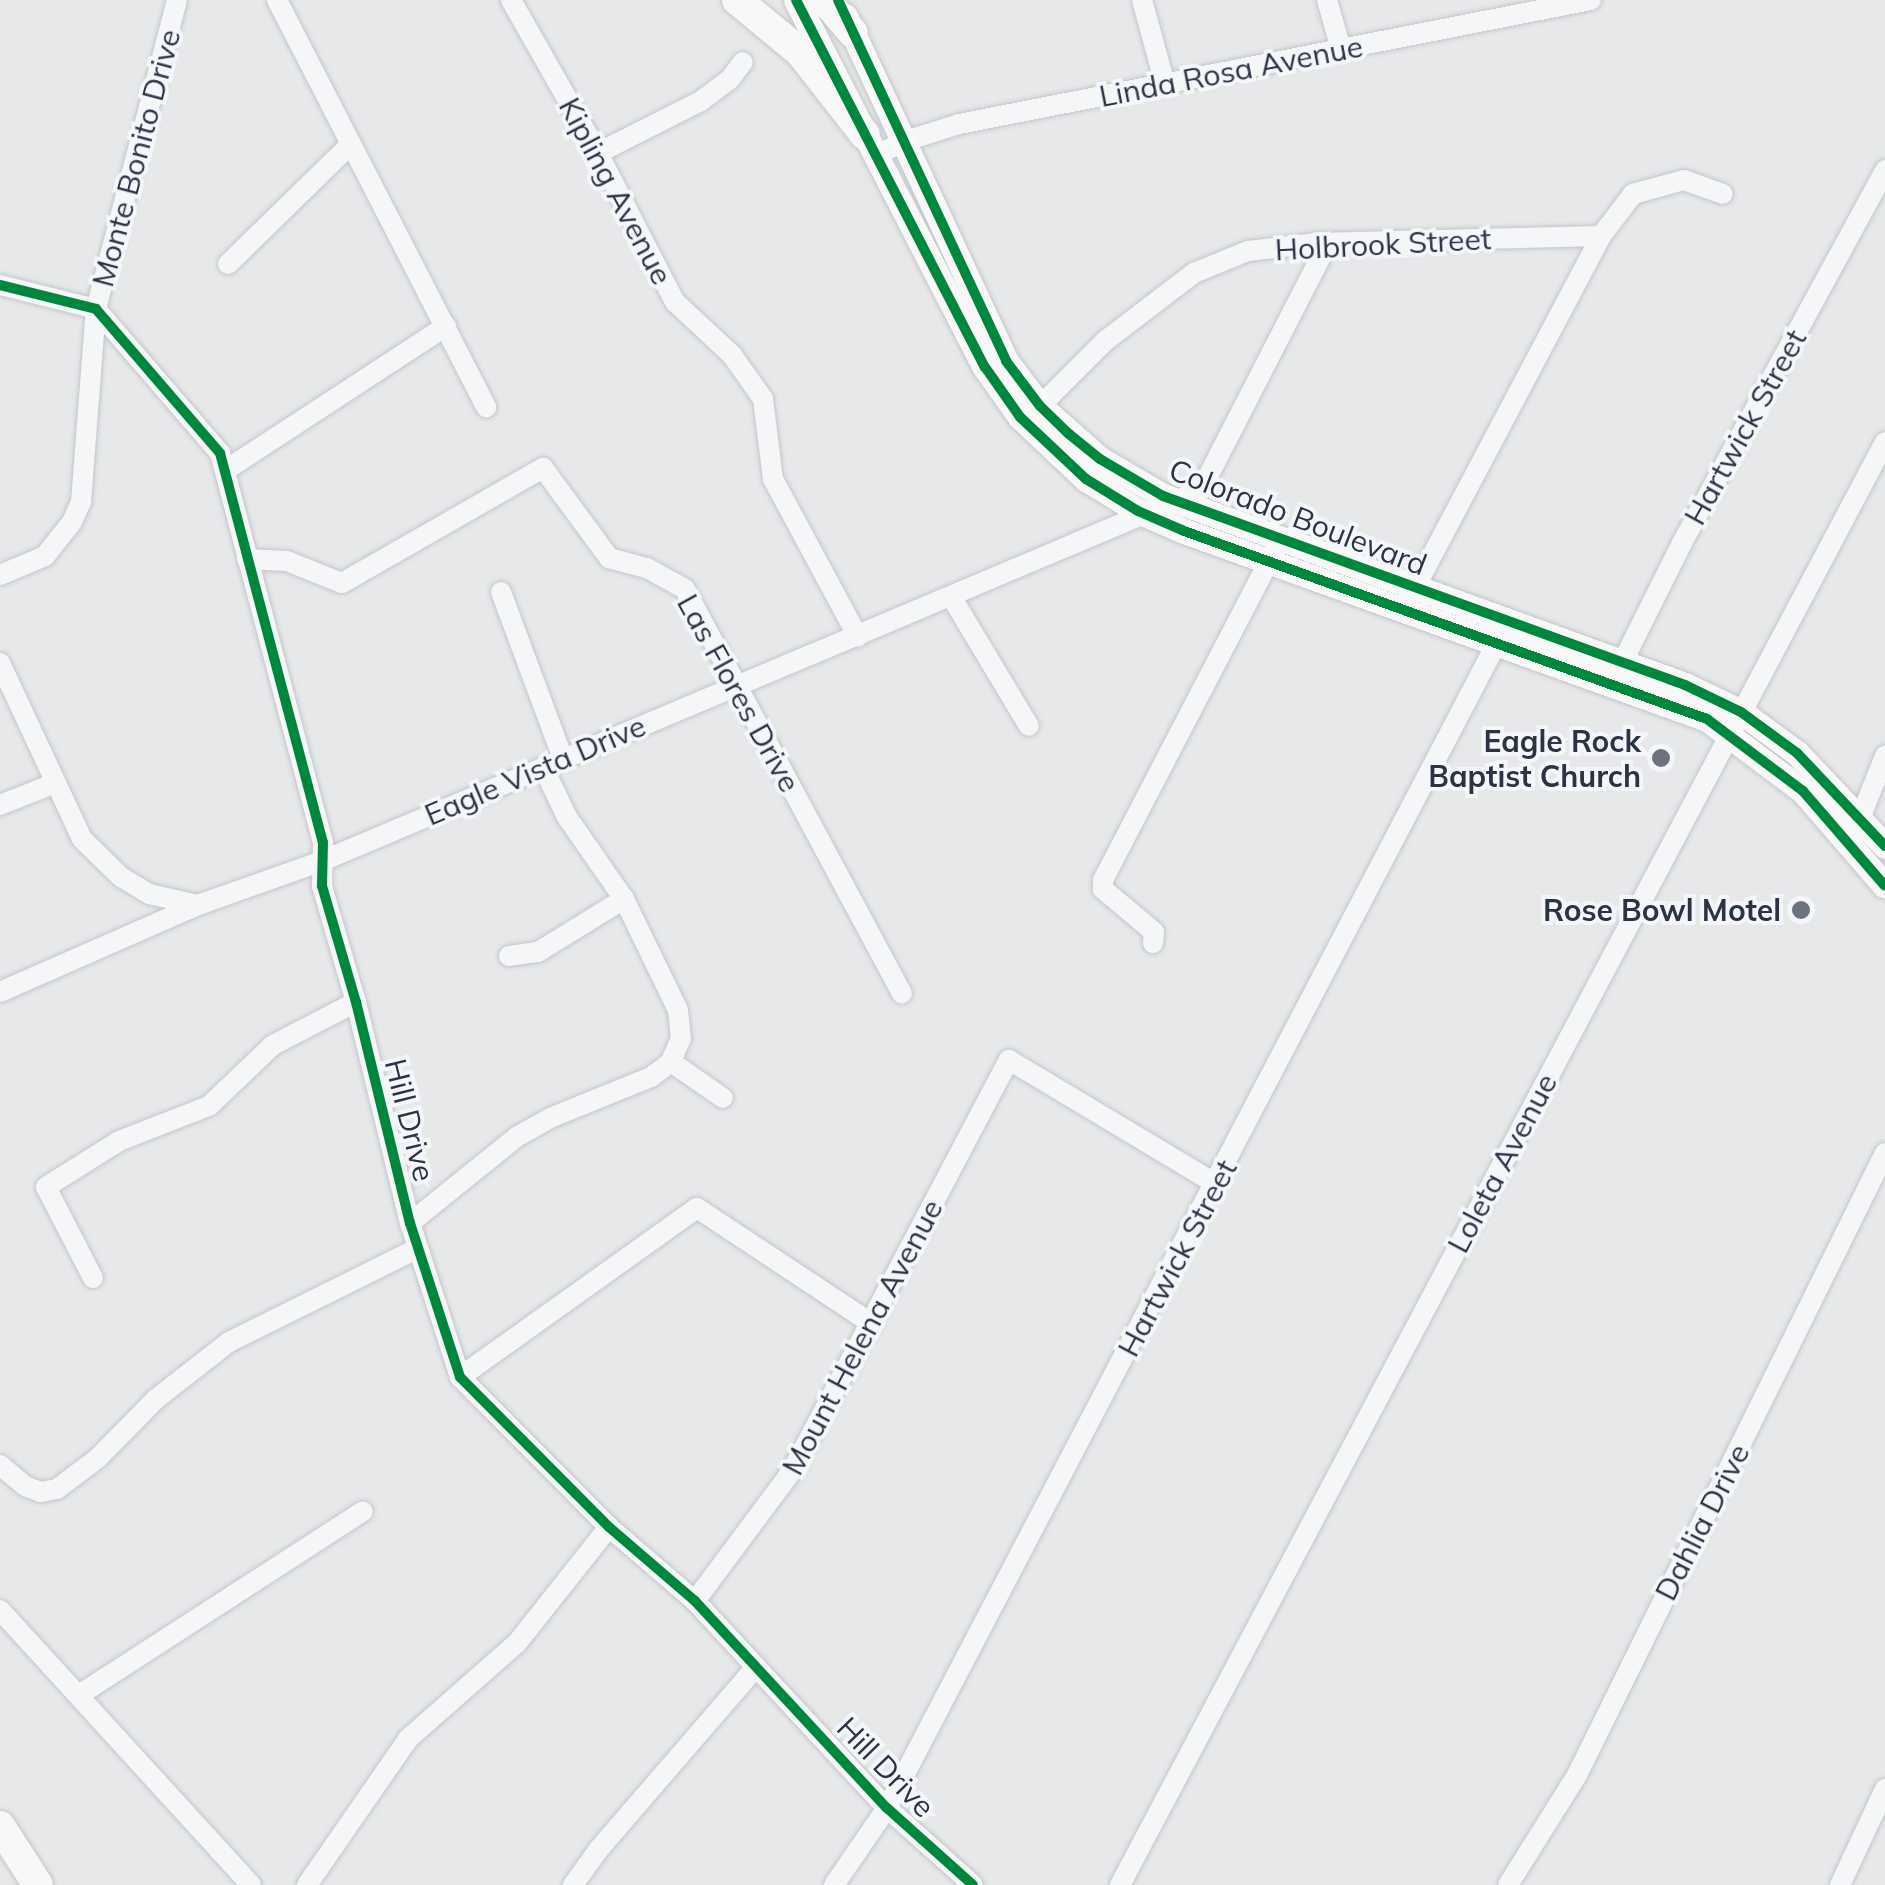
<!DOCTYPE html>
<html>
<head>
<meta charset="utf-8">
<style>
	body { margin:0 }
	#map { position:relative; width:1885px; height:1885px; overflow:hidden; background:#e6e8ea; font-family:Mulish,sans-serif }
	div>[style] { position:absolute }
	.roads { filter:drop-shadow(0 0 2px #c4c6c8) drop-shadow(0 0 2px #c4c6c8) }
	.minor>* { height:20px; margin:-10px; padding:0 10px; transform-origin:10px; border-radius:10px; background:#f5f6f7 }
	.major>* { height:25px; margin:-12.5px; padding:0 12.5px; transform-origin:12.5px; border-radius:12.5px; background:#f8f8f8 }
	.highway>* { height:30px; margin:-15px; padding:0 15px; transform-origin:15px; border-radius:15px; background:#f8f8f8 }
	.cycleway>* { height:10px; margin:-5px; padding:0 5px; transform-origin:5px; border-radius:5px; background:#00873e }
	.dots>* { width:28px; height:28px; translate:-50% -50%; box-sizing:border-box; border:5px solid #f4f6f9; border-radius:50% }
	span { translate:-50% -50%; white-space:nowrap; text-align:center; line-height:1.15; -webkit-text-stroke:8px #f4f6f9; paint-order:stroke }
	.street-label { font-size:30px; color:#2b3445 }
	.poi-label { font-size:30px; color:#2b3445; font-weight:700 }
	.right { translate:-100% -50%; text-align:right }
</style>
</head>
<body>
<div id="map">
	<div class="roads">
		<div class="minor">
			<div style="left:277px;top:0;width:458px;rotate:62.8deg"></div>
			<div style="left:511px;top:0;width:176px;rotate:60.4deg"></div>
			<div style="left:598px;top:153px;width:168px;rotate:62.7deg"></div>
			<div style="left:675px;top:302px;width:78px;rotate:42.9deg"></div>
			<div style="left:732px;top:355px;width:54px;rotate:54.8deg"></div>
			<div style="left:763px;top:399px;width:81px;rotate:82.9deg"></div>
			<div style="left:773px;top:479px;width:179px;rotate:61.7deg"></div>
			<div style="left:1142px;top:0;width:87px;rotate:74.7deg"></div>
			<div style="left:1327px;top:0;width:51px;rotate:74.1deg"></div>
			<div style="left:598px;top:153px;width:115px;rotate:-26.8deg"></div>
			<div style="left:701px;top:101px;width:36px;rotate:-37deg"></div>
			<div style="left:730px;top:79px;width:21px;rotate:-53deg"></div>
			<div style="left:875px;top:156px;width:30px;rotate:-27deg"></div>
			<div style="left:902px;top:142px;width:60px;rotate:-17.5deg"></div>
			<div style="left:959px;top:124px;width:644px;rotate:-11.1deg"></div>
			<div style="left:228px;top:264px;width:172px;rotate:-44.3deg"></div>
			<div style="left:0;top:285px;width:99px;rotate:14deg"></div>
			<div style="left:96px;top:309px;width:190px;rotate:49.3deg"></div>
			<div style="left:220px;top:453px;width:402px;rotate:75.2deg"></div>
			<div style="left:323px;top:842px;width:44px;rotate:91.3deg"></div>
			<div style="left:322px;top:886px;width:121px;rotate:73.7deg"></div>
			<div style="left:356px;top:1002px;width:228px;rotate:76.3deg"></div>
			<div style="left:410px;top:1223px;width:162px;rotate:72deg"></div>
			<div style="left:460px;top:1377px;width:211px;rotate:45.2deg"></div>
			<div style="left:609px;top:1527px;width:113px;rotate:40.7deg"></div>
			<div style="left:695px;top:1601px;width:282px;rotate:47.2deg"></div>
			<div style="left:887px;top:1808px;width:115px;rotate:41.8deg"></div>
			<div style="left:1040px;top:406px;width:92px;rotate:-45deg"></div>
			<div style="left:1105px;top:341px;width:112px;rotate:-37.4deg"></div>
			<div style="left:1194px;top:273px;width:58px;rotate:-22.2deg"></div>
			<div style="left:1248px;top:251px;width:68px;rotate:-6.7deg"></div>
			<div style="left:1316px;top:243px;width:285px;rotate:-1.4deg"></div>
			<div style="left:226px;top:470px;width:263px;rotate:-33.2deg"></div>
			<div style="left:247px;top:559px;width:40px;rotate:2.9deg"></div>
			<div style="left:287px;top:561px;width:59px;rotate:21.8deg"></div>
			<div style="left:342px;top:583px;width:232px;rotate:-29.8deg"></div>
			<div style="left:543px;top:468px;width:112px;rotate:53.7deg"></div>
			<div style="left:609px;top:558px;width:39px;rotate:15deg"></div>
			<div style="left:647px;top:568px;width:43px;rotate:28.9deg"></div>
			<div style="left:685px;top:589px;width:459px;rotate:61.8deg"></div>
			<div style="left:0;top:575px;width:49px;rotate:-22.9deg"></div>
			<div style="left:45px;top:556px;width:43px;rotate:-51.5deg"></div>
			<div style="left:72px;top:522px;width:22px;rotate:-66deg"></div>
			<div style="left:81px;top:502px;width:194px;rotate:-85.6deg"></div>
			<div style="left:96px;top:309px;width:319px;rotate:-75.3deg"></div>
			<div style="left:501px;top:592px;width:178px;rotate:69.6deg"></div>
			<div style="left:952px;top:598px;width:149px;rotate:59deg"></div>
			<div style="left:1409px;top:599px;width:411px;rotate:-62.1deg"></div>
			<div style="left:1601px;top:236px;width:53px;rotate:-52.7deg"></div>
			<div style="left:1633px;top:194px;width:53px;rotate:-15.4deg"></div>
			<div style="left:1684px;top:180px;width:41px;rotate:19.7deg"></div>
			<div style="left:0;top:663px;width:194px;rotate:65deg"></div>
			<div style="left:82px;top:839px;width:54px;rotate:44.3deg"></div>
			<div style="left:121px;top:877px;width:33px;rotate:31deg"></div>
			<div style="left:149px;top:894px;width:50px;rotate:12.7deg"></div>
			<div style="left:198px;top:905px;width:132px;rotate:-19.5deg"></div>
			<div style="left:322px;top:861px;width:954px;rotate:-22.88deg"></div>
			<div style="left:1201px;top:490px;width:278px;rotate:-62.8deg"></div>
			<div style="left:1616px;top:675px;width:148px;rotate:-63.4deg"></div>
			<div style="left:1682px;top:543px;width:425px;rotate:-61.4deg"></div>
			<div style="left:543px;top:767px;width:55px;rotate:64.4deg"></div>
			<div style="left:567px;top:817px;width:100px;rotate:55.2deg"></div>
			<div style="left:624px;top:899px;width:123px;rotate:64.1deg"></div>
			<div style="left:678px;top:1010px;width:28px;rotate:84deg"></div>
			<div style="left:681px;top:1038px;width:26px;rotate:113deg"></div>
			<div style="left:671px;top:1062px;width:63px;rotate:34.7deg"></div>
			<div style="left:0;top:805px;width:57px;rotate:-21.6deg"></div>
			<div style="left:1849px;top:821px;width:13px;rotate:-23deg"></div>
			<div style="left:1861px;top:816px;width:65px;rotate:-68.2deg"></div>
			<div style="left:1153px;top:943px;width:11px;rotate:-85deg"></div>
			<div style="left:1154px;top:932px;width:67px;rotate:-139.9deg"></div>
			<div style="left:1103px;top:889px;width:9px;rotate:-90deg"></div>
			<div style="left:1103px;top:880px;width:373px;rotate:-62.5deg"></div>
			<div style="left:509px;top:956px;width:29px;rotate:-8deg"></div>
			<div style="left:538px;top:952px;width:101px;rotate:-31.6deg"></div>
			<div style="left:0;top:992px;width:216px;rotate:-23.7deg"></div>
			<div style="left:410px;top:1223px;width:139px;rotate:-38.9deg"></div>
			<div style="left:518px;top:1136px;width:37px;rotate:-29deg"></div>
			<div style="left:550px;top:1118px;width:109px;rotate:-22.1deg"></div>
			<div style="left:651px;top:1077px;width:25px;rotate:-37deg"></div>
			<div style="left:93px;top:1278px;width:102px;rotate:-117.3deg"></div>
			<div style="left:46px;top:1187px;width:86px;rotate:-32.2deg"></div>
			<div style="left:119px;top:1141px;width:97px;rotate:-21.3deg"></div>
			<div style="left:209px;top:1106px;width:88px;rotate:-43.6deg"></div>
			<div style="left:273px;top:1045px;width:93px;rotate:-27.4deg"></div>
			<div style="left:460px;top:1377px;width:291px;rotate:-35.5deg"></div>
			<div style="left:697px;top:1208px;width:210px;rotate:33.5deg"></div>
			<div style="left:0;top:1465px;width:33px;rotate:40deg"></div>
			<div style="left:25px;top:1486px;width:17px;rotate:21deg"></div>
			<div style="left:41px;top:1492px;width:16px;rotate:-11deg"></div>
			<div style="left:57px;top:1489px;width:51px;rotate:-37.1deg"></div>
			<div style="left:98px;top:1458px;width:83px;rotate:-45.5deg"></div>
			<div style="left:156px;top:1399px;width:93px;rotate:-38deg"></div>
			<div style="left:229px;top:1342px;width:211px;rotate:-26.4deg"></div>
			<div style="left:695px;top:1601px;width:162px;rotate:-53.3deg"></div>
			<div style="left:792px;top:1471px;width:465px;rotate:-62.2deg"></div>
			<div style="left:1009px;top:1060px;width:241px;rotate:30.9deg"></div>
			<div style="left:0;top:1610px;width:372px;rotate:47.6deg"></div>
			<div style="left:79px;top:1695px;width:338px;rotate:-32.9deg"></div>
			<div style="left:307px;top:1885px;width:178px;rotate:-55.3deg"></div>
			<div style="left:408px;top:1739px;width:145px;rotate:-41.4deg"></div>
			<div style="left:517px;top:1643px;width:148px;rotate:-51.6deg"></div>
			<div style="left:573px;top:1885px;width:44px;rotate:-54.2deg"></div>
			<div style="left:599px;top:1849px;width:240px;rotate:-49.2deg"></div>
			<div style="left:834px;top:1885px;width:93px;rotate:-55.5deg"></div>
			<div style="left:887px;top:1808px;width:1326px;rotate:-62.37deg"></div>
			<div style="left:1120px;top:1885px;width:1633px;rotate:-62.07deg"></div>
			<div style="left:1508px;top:1885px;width:130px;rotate:-57.9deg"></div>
			<div style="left:1577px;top:1775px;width:694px;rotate:-63.66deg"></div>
			<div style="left:1840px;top:1885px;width:106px;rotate:-64.9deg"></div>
		</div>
		<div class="major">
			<div style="left:796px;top:0;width:413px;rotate:62.8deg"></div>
			<div style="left:985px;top:367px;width:61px;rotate:55deg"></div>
			<div style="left:1020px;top:417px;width:91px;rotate:43.2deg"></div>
			<div style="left:1086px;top:479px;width:61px;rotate:31.6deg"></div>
			<div style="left:1138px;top:511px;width:50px;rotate:23.5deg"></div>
			<div style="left:1184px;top:531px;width:556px;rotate:19.77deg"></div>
			<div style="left:1707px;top:719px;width:120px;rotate:36.9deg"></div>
			<div style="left:1803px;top:791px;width:125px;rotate:49.2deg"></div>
			<div style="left:845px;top:16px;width:381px;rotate:65deg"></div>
			<div style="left:1006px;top:361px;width:56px;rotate:52.9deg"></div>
			<div style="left:1040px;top:406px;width:80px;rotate:41.5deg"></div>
			<div style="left:1100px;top:459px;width:73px;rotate:30.4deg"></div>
			<div style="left:1163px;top:496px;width:555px;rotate:19.9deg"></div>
			<div style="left:1685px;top:685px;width:62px;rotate:25.7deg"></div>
			<div style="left:1741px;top:712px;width:69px;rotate:36.2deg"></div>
			<div style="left:1797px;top:753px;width:128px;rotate:46.6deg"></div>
		</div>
		<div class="highway">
			<div style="left:737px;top:0;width:82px;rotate:39.5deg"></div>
			<div style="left:800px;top:52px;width:105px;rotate:51.9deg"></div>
			<div style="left:825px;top:0;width:43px;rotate:49.7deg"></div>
			<div style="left:0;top:1826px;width:70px;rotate:57.2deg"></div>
		</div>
	</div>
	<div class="cycleway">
		<div style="left:796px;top:0;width:413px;rotate:62.8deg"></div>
		<div style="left:985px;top:367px;width:61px;rotate:55deg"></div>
		<div style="left:1020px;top:417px;width:91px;rotate:43.2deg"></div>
		<div style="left:1086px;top:479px;width:61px;rotate:31.6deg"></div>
		<div style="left:1138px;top:511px;width:50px;rotate:23.5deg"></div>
		<div style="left:1184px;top:531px;width:556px;rotate:19.77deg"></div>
		<div style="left:1707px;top:719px;width:120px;rotate:36.9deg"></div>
		<div style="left:1803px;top:791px;width:125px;rotate:49.2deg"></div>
		<div style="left:838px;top:0;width:398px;rotate:65deg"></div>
		<div style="left:1006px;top:361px;width:56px;rotate:52.9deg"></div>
		<div style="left:1040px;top:406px;width:40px;rotate:44deg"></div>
		<div style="left:1069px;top:434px;width:40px;rotate:39deg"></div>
		<div style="left:1100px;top:459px;width:73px;rotate:30.4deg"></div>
		<div style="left:1163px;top:496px;width:555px;rotate:19.9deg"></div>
		<div style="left:1685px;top:685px;width:62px;rotate:25.7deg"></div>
		<div style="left:1741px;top:712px;width:69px;rotate:36.2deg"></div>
		<div style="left:1797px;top:753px;width:128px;rotate:46.6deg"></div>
		<div style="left:0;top:285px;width:99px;rotate:14deg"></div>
		<div style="left:96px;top:309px;width:190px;rotate:49.3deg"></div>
		<div style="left:220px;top:453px;width:402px;rotate:75.2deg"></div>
		<div style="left:323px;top:842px;width:44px;rotate:91.3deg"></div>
		<div style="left:322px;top:886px;width:121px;rotate:73.7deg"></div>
		<div style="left:356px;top:1002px;width:228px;rotate:76.3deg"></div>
		<div style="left:410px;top:1223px;width:162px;rotate:72deg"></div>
		<div style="left:460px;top:1377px;width:211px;rotate:45.2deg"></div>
		<div style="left:609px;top:1527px;width:113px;rotate:40.7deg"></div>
		<div style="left:695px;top:1601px;width:282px;rotate:47.2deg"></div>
		<div style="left:887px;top:1808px;width:115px;rotate:41.8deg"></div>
	</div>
	<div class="dots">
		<div style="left:1661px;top:758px;background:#6c737f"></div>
		<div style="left:1801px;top:910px;background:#6c737f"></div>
	</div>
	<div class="street-label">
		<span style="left:1231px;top:71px;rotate:-11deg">Linda Rosa Avenue</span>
		<span style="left:136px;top:158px;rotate:-75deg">Monte Bonito Drive</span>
		<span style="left:616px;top:191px;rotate:62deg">Kipling Avenue</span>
		<span style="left:1383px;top:244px;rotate:-3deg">Holbrook Street</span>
		<span style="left:1745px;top:427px;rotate:-61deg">Hartwick Street</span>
		<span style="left:1298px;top:517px;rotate:21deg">Colorado Boulevard</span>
		<span style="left:739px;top:693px;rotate:61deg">Las Flores Drive</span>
		<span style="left:535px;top:770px;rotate:-23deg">Eagle Vista Drive</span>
		<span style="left:410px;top:1120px;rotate:76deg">Hill Drive</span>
		<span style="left:1502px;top:1163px;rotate:-62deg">Loleta Avenue</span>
		<span style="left:1177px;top:1258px;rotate:-62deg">Hartwick Street</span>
		<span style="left:862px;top:1337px;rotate:-62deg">Mount Helena Avenue</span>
		<span style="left:1702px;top:1522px;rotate:-63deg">Dahlia Drive</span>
		<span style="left:886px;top:1767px;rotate:46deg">Hill Drive</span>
	</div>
	<div class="poi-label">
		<span class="right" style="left:1641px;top:758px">Eagle Rock<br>Baptist Church</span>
		<span class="right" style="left:1781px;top:910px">Rose Bowl Motel</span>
	</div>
</div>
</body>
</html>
